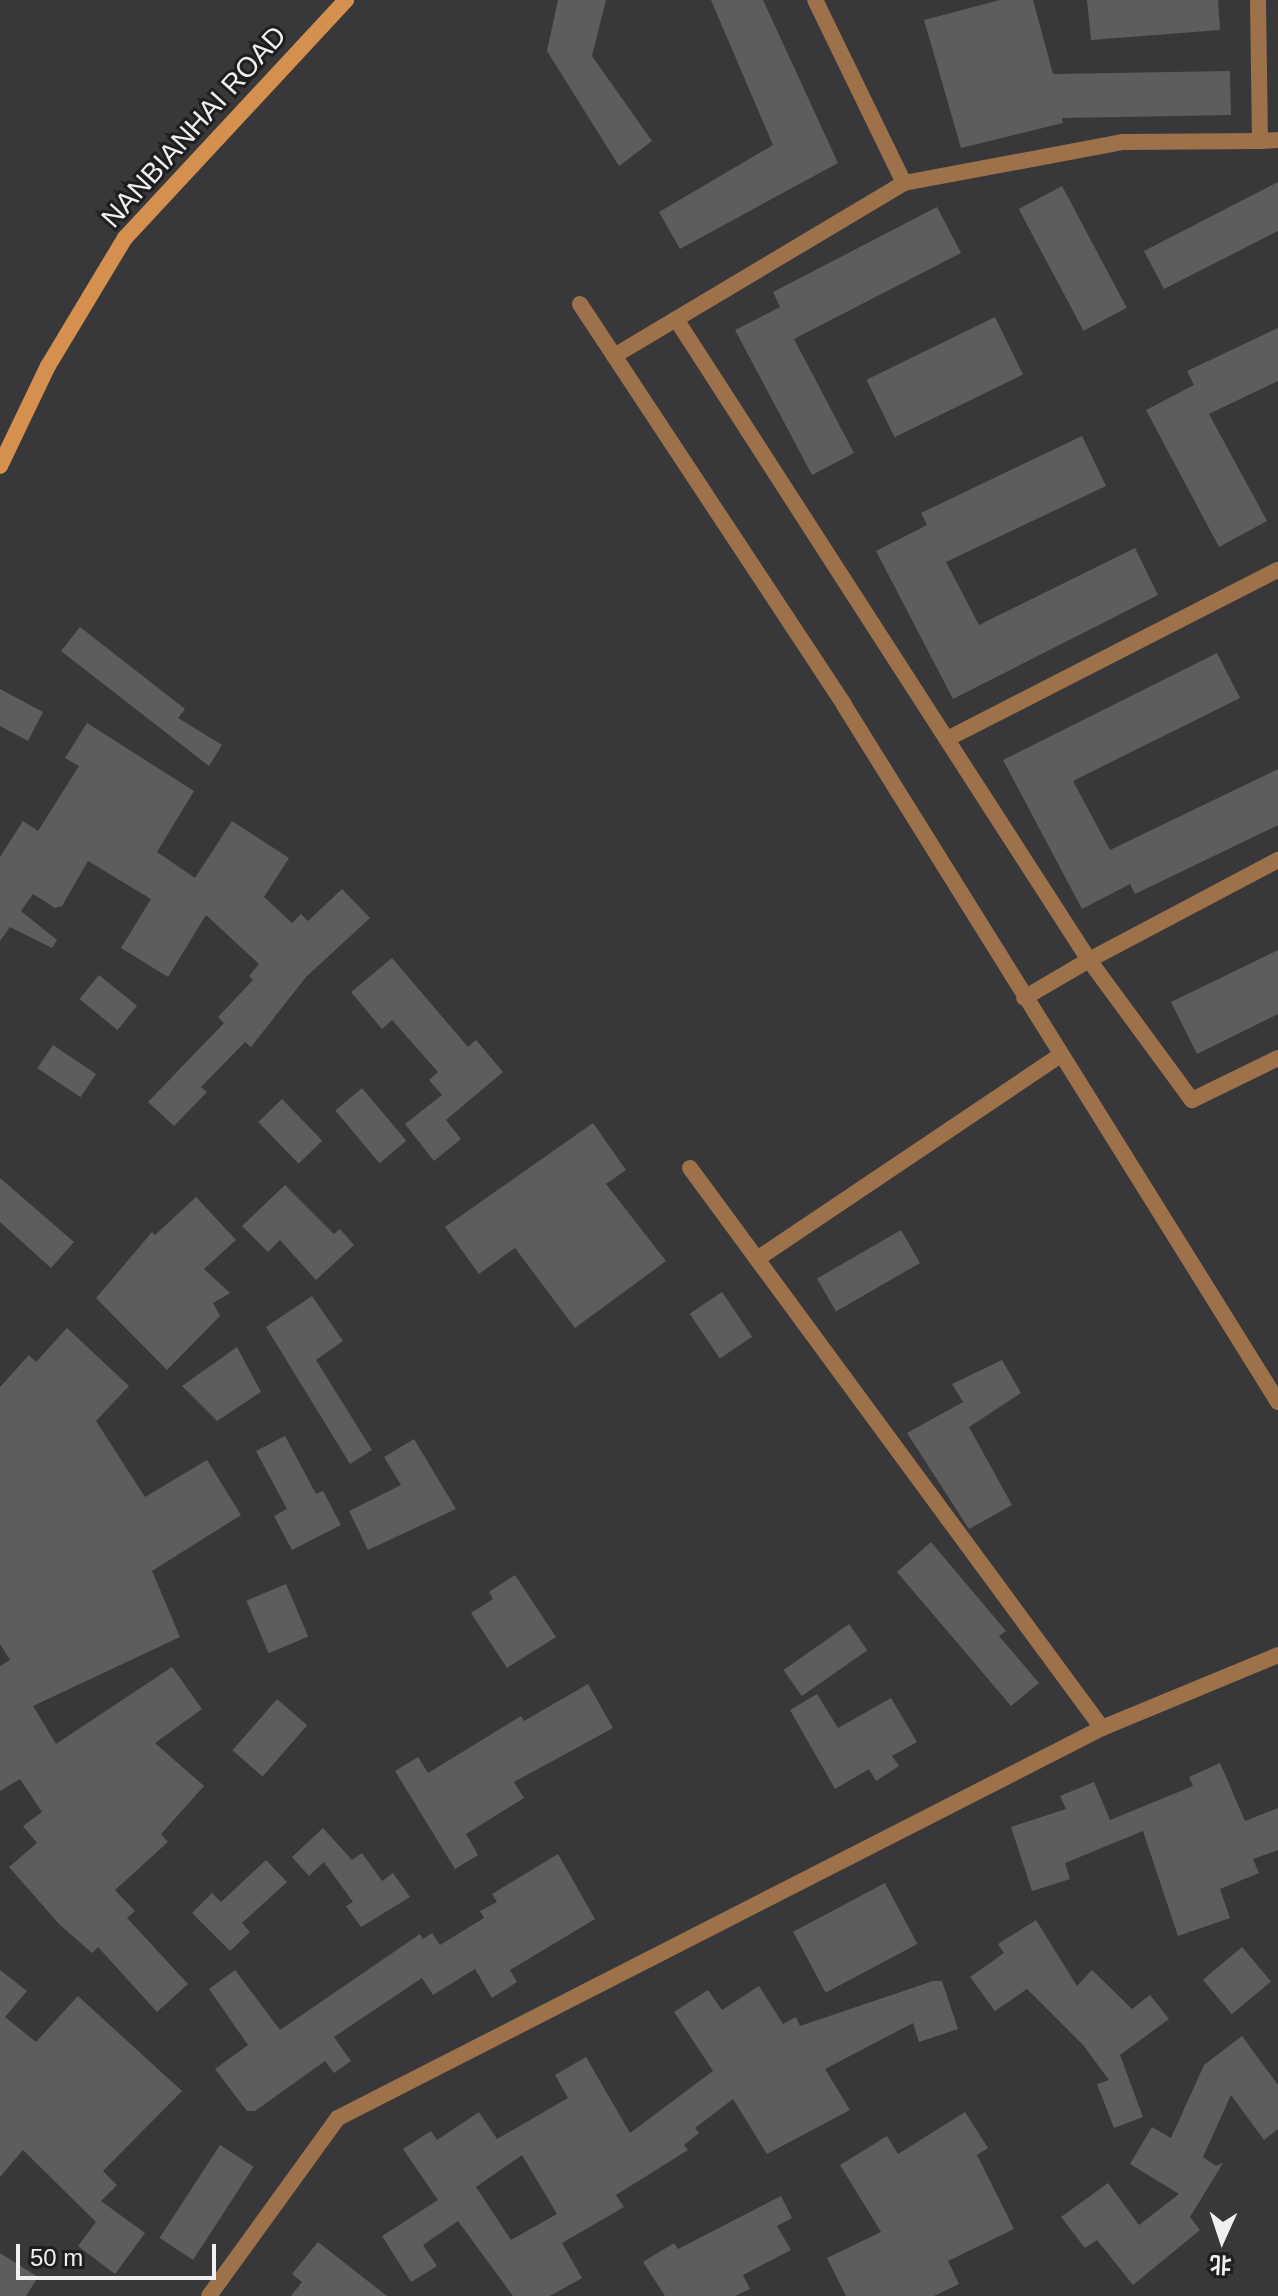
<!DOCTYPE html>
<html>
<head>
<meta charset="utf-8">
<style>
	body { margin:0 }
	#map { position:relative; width:1278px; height:2296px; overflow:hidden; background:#383739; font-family:Arial,"Noto Sans SC",sans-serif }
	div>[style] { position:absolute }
	.building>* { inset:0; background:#5f5d5b; transform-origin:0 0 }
	.lane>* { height:16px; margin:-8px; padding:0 8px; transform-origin:8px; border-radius:8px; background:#9d714a }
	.street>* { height:16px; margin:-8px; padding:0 8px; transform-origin:8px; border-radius:8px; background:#9d714a }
	.secondary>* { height:16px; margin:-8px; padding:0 8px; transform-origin:8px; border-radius:8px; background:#d5904f }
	span { translate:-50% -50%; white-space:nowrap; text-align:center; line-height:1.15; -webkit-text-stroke:6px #1f1e1f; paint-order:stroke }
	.street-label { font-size:28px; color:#f0f0f1 }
	.north { position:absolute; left:1182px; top:2200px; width:80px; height:80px; -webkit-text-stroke:6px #1f1e1f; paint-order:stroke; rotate:183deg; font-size:22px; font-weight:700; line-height:32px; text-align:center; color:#f0f0f1 }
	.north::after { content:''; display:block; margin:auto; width:28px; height:36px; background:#f0f0f1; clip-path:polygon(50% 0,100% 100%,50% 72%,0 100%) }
	.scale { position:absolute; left:16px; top:2244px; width:200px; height:36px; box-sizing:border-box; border:4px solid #f0f0f1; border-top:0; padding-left:10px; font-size:24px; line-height:28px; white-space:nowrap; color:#f0f0f1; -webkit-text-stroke:6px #1f1e1f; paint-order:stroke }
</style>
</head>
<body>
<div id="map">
	<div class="building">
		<div style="clip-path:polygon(558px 0,606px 0,592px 56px,652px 141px,619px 166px,547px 51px)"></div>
		<div style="clip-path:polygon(711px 0,763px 0,838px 163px,680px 249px,659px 212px,773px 145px)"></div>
		<div style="clip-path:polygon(1000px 0,1033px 0,1053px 74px,1230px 71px,1231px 115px,1062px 118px,1063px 123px,961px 148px,924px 20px)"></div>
		<div style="clip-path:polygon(1087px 0,1218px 0,1220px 30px,1091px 40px)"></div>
		<div style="clip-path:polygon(1278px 182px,1278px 231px,1164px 289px,1144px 251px)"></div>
		<div style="left:1062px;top:186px;width:138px;height:49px;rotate:62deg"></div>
		<div style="clip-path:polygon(937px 207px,961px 253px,794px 339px,854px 453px,812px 475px,735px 330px,780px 307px,773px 292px)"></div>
		<div style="left:995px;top:317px;width:64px;height:143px;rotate:64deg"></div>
		<div style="clip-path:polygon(1278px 328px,1278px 381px,1209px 414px,1267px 521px,1219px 547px,1146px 410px,1194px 385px,1187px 371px)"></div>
		<div style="clip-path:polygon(1082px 436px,1106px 486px,946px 562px,979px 625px,1135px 548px,1158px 595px,953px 699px,876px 551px,927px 525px,921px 513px)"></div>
		<div style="clip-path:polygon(80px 627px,185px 709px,178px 718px,222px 745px,209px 766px,61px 651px)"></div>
		<div style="clip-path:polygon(1217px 653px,1240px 698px,1073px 781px,1110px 850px,1278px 769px,1278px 825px,1135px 894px,1130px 884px,1082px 909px,1003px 760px)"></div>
		<div style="clip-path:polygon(0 689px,43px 712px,28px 741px,0 726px)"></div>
		<div style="clip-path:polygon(87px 723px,194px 791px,157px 852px,195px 878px,232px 821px,289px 858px,264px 897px,292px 923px,301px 914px,308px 921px,342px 889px,370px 918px,306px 977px,251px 1047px,245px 1042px,201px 1087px,207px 1092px,174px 1126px,148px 1102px,224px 1023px,218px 1017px,253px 980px,249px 976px,259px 964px,206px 915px,168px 977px,121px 948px,151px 899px,88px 861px,62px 906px,55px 908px,33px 894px,21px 911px,57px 940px,52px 948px,10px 927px,0 941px,0 857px,23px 821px,38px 831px,79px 766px,65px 758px)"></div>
		<div style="clip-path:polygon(1278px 950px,1278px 1014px,1197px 1054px,1171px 1002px)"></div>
		<div style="clip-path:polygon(392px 958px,468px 1047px,476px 1040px,503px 1072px,446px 1120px,461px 1139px,434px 1161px,405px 1124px,442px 1095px,429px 1080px,438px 1072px,392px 1020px,382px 1029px,351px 992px)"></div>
		<div style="left:99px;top:975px;width:49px;height:31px;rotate:39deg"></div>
		<div style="left:53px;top:1045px;width:52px;height:28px;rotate:34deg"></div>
		<div style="left:362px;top:1088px;width:69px;height:35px;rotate:50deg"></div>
		<div style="left:282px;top:1099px;width:58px;height:33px;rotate:46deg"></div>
		<div style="clip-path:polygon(593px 1123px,626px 1170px,606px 1184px,666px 1261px,575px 1328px,515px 1248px,479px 1274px,445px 1227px)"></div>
		<div style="clip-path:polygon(0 1178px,74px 1242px,51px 1268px,0 1222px)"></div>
		<div style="clip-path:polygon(285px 1185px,334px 1234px,340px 1229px,354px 1245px,316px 1280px,280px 1240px,268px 1252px,242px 1226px)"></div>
		<div style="clip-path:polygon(196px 1197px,236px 1240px,204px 1269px,230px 1293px,213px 1303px,220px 1316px,167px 1370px,96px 1298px,152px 1232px,155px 1235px)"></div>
		<div style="left:901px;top:1230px;width:38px;height:97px;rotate:60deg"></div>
		<div style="left:722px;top:1292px;width:54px;height:39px;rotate:56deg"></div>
		<div style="clip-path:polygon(312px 1296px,343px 1341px,316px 1360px,372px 1450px,350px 1464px,266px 1327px)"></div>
		<div style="clip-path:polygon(67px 1328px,129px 1386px,96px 1421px,145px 1497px,207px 1460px,241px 1515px,152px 1571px,180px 1637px,33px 1706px,56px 1744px,172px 1667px,202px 1709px,155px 1743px,204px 1786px,161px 1834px,168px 1842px,115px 1890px,135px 1911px,127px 1918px,188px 1984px,157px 2012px,98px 1947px,92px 1953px,59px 1924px,9px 1867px,37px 1843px,23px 1826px,42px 1812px,20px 1779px,0 1791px,0 1666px,10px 1660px,0 1644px,0 1387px,29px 1355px,36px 1362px)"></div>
		<div style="clip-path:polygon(237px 1347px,261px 1392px,217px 1421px,182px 1386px)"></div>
		<div style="clip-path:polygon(1002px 1360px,1021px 1393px,969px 1427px,1012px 1505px,969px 1529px,907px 1433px,963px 1402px,952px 1384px)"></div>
		<div style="clip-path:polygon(285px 1436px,316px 1494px,323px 1491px,341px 1525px,292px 1550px,274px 1516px,287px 1509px,256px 1451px)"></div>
		<div style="clip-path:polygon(414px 1439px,456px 1509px,368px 1550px,349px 1511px,401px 1485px,384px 1457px)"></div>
		<div style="clip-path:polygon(931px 1542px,1006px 1631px,999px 1636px,1039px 1683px,1011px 1706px,897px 1572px)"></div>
		<div style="clip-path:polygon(515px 1575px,556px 1637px,507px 1668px,471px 1613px,493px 1599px,489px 1592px)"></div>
		<div style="left:286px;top:1584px;width:57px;height:43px;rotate:67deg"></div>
		<div style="left:849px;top:1624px;width:32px;height:80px;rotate:55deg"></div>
		<div style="clip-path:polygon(588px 1684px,613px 1728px,514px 1782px,524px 1798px,466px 1834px,478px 1855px,455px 1869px,395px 1771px,418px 1757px,428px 1773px,521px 1716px,524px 1721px)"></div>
		<div style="clip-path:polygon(817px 1694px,838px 1728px,891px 1698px,917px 1742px,892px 1756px,899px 1766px,876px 1781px,869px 1769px,835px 1789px,790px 1710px)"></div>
		<div style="left:277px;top:1699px;width:40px;height:68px;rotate:41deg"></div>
		<div style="clip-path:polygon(1220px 1763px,1245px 1821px,1278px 1808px,1278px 1850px,1253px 1859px,1259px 1873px,1220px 1889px,1230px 1918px,1178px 1936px,1143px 1831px,1065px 1863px,1070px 1879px,1032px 1891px,1011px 1827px,1066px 1809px,1060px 1796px,1094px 1782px,1110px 1820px,1193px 1786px,1189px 1777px)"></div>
		<div style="clip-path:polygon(323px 1828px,352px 1860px,362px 1853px,382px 1881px,393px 1873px,410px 1897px,361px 1927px,346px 1906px,353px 1902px,324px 1862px,309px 1876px,292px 1857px)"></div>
		<div style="clip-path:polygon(558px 1854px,595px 1919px,510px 1970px,517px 1982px,492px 1998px,475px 1969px,433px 1995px,422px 1978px,334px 2037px,351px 2061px,334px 2073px,325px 2061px,255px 2111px,247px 2111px,215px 2069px,248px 2045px,209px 1989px,235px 1970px,280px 2030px,420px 1934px,423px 1939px,432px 1933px,440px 1945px,484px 1918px,480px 1911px,497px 1902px,492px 1894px)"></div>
		<div style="clip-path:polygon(266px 1860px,287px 1882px,242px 1923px,250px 1932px,230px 1951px,192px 1913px,212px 1893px,221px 1902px)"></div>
		<div style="left:885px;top:1883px;width:69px;height:104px;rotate:62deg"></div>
		<div style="clip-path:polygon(1036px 1920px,1077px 1986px,1092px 1970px,1132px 2009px,1150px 1995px,1169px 2019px,1120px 2055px,1143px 2117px,1114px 2128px,1097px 2084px,1109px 2080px,1083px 2045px,1027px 1989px,995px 2011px,970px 1977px,1004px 1953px,998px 1944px)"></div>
		<div style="left:1242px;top:1947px;width:45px;height:51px;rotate:50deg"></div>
		<div style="clip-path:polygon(0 1970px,27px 1991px,5px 2017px,36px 2042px,78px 1996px,182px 2091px,103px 2171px,117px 2185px,101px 2201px,145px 2233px,115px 2274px,78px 2246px,96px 2222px,23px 2150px,0 2177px)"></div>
		<div style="clip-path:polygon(evenodd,933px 1981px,942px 1981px,958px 2029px,919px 2042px,913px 2023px,825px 2069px,850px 2110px,767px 2154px,733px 2099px,695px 2128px,699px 2133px,684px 2145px,688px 2150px,616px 2195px,624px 2207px,562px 2243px,582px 2278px,550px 2296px,513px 2296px,458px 2221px,423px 2245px,437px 2266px,411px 2282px,382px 2236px,438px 2200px,403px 2149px,431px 2131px,437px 2140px,479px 2112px,497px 2139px,568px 2098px,555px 2075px,586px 2057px,630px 2133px,713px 2071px,674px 2012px,708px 1990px,722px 2010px,759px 1986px,783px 2024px,796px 2017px,800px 2026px,933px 1981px,522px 2155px,557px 2214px,511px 2240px,476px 2187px,522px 2155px)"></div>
		<div style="clip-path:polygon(1242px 2036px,1278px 2085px,1278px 2129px,1264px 2140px,1231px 2095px,1203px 2157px,1216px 2166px,1223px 2163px,1190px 2217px,1200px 2230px,1133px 2285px,1097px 2240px,1085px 2248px,1061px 2217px,1108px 2183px,1139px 2225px,1179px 2194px,1130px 2164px,1152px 2127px,1171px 2138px,1204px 2065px)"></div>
		<div style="clip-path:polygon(965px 2112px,988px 2148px,977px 2155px,1014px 2229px,948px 2261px,959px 2284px,934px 2296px,846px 2296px,827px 2258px,881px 2232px,840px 2165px,887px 2136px,898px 2154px)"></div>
		<div style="left:220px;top:2145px;width:40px;height:111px;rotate:33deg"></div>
		<div style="clip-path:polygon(781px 2196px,792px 2218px,777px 2226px,791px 2250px,743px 2275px,750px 2289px,735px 2296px,665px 2296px,643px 2262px,674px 2243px,678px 2249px)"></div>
		<div style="clip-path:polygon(318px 2242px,387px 2296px,291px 2296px,302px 2282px,292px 2274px)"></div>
		<div style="clip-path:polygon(0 2253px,38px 2277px,26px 2296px,0 2296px)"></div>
	</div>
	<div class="lane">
		<div style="left:904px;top:183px;width:223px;rotate:-10.6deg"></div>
		<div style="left:1123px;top:142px;width:137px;rotate:-0.4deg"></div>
		<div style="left:580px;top:304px;width:480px;rotate:56.6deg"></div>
		<div style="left:844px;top:705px;width:821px;rotate:58.09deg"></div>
		<div style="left:676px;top:319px;width:763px;rotate:57.21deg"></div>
		<div style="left:1089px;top:960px;width:75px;rotate:149.7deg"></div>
		<div style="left:614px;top:356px;width:338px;rotate:-30.8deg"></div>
		<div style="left:904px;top:183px;width:203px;rotate:-115.9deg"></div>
		<div style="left:949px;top:738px;width:369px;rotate:-27.1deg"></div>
		<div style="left:1089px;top:960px;width:214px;rotate:-27.9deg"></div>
	</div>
	<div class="street">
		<div style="left:1258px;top:0;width:141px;rotate:89.2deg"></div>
		<div style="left:1260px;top:141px;width:18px;rotate:-3deg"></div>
		<div style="left:1089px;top:960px;width:174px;rotate:53.7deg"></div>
		<div style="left:1192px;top:1100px;width:96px;rotate:-26deg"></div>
		<div style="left:690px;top:1168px;width:695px;rotate:53.66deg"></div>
		<div style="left:757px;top:1259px;width:364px;rotate:-33.9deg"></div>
		<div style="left:209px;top:2296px;width:220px;rotate:-54.1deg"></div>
		<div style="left:338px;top:2118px;width:858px;rotate:-27.04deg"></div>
		<div style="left:1102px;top:1728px;width:191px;rotate:-22.5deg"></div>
	</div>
	<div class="secondary">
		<div style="left:0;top:466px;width:111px;rotate:-64.4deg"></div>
		<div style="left:48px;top:366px;width:149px;rotate:-59deg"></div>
		<div style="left:125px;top:238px;width:325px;rotate:-47.1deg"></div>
	</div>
	<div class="street-label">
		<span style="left:194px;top:127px;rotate:-48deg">NANBIANHAI ROAD</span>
	</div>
	<div class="north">北</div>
	<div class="scale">50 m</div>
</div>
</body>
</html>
